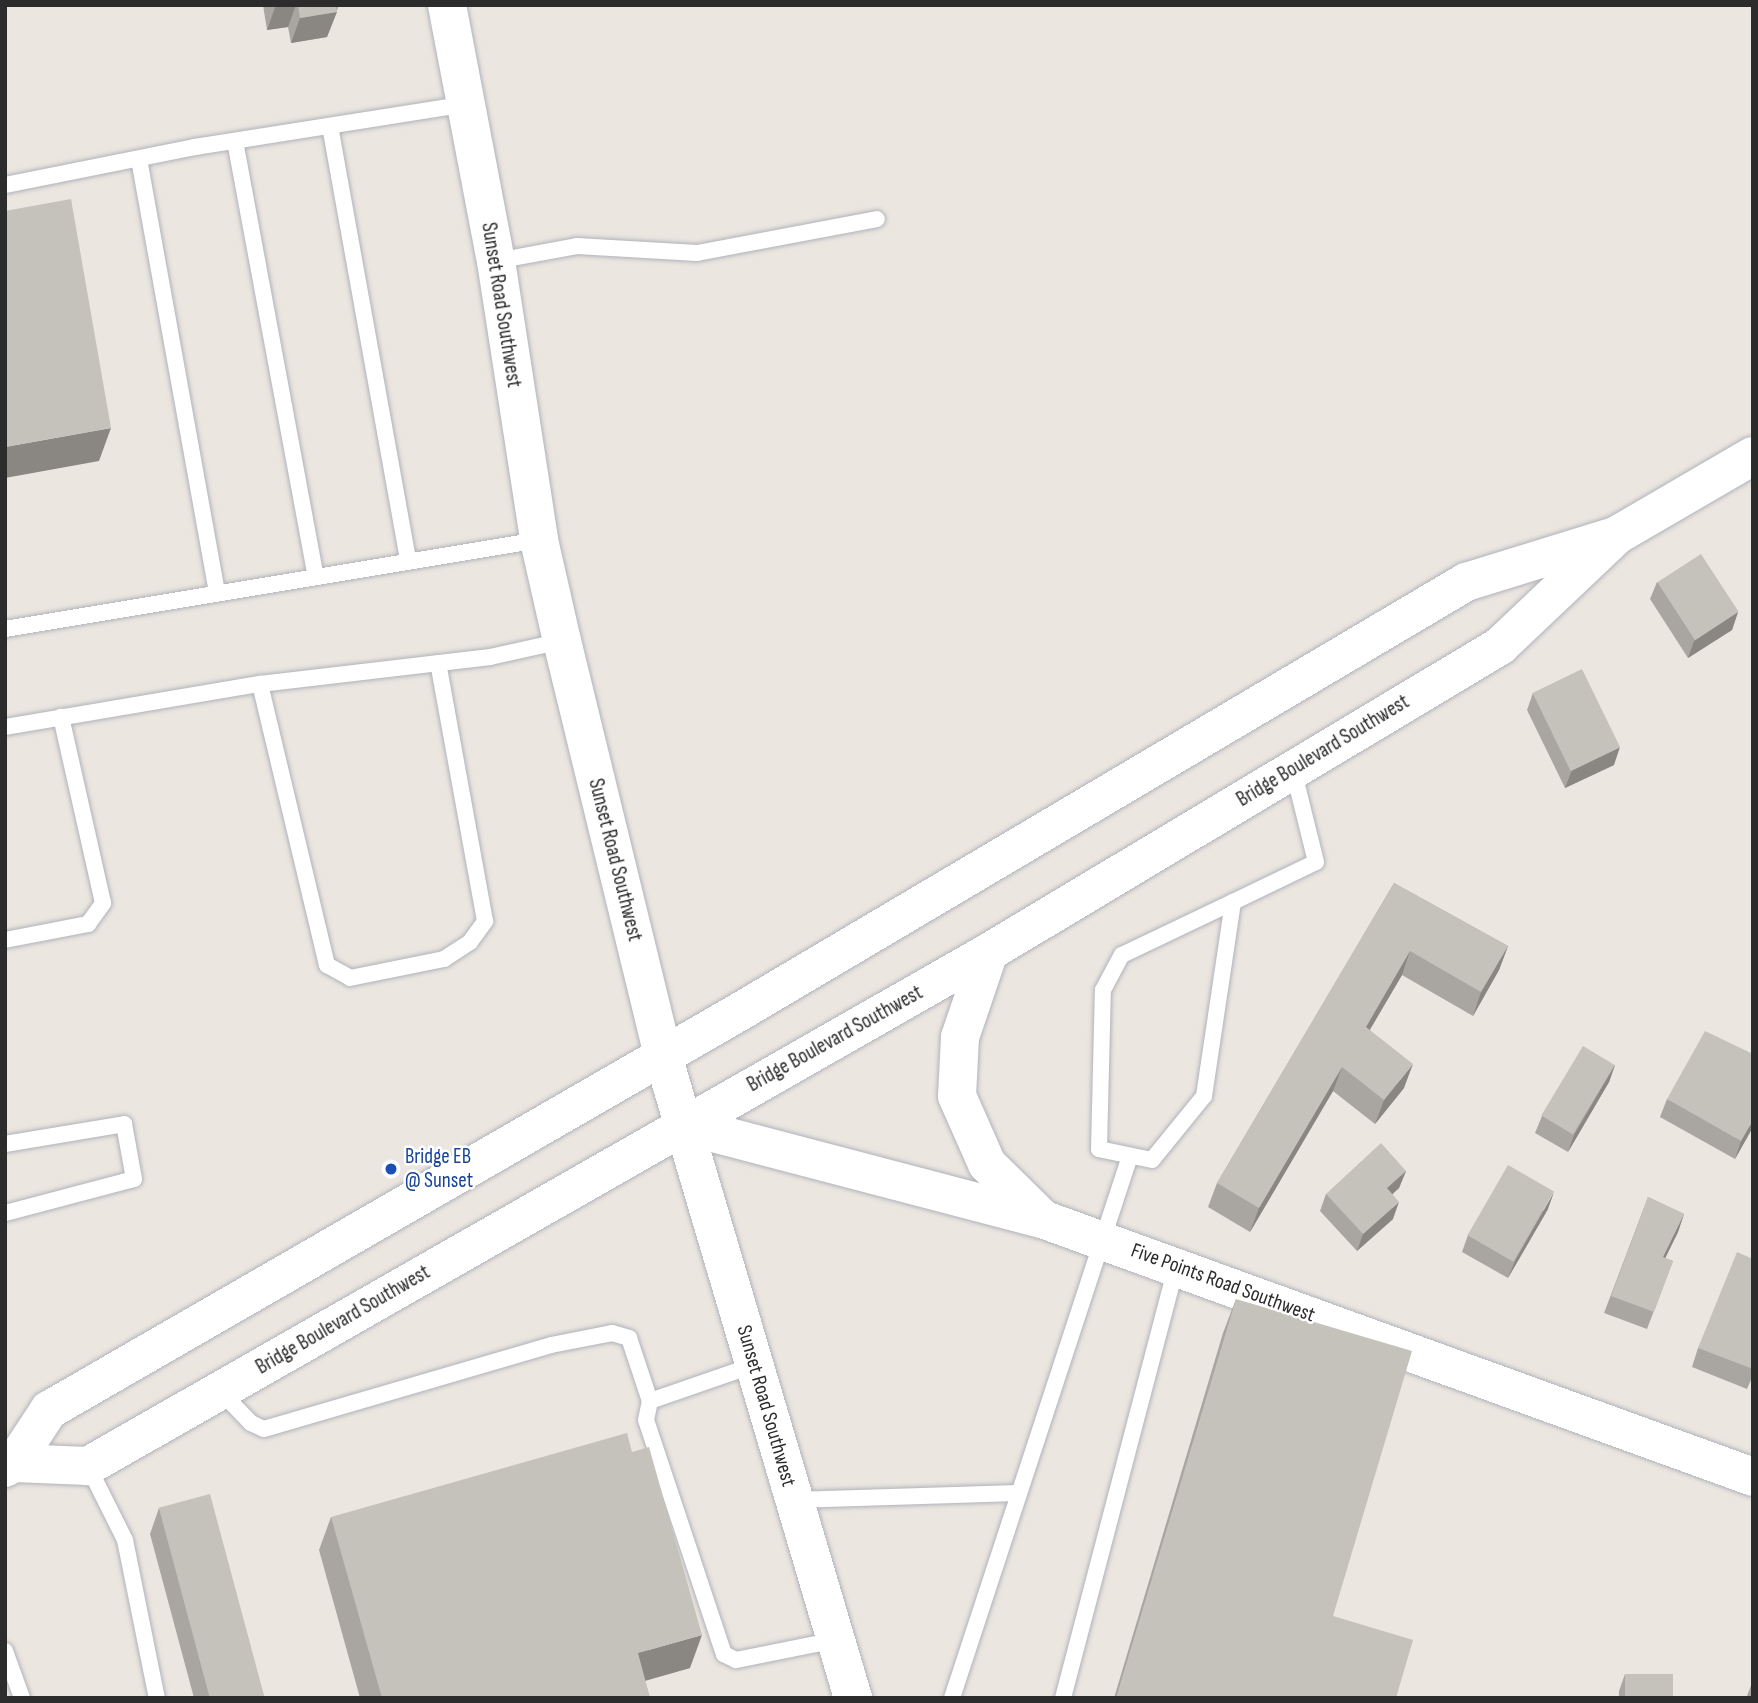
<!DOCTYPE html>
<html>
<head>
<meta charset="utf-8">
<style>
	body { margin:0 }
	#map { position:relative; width:1758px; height:1703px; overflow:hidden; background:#ece6e0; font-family:"Sofia Sans Condensed",sans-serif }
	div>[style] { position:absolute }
	.roads { filter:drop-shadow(0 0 2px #b0b3bb) drop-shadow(0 0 2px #b0b3bb) }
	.lane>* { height:16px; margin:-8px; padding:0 8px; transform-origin:8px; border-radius:8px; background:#fff }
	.secondary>* { height:38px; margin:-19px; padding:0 19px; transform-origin:19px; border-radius:19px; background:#fff }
	.wall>* { inset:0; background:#a9a6a1 }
	.shaded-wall>* { inset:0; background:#8a8783 }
	.building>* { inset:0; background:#c5c1bb; transform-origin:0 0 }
	.dots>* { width:19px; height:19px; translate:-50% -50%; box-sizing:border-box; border:4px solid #fff; border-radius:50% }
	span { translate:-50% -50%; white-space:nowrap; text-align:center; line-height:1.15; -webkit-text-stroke:5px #fff; paint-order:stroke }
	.street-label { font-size:21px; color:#2c2c2c }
	.transit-label { font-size:21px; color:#164399 }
	.left { translate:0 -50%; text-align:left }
	.frame { position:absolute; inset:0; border:7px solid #2c2c2c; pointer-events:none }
</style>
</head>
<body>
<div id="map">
	<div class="roads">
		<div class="lane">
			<div style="left:330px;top:126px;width:441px;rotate:79.8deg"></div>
			<div style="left:235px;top:141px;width:442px;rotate:79.5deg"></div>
			<div style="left:139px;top:159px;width:441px;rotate:79.8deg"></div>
			<div style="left:5px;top:185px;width:194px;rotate:-11.3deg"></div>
			<div style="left:195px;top:147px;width:273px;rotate:-9deg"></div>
			<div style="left:496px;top:261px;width:82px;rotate:-10.5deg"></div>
			<div style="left:577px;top:246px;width:120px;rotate:3.3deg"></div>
			<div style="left:697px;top:253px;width:183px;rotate:-10.7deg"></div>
			<div style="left:5px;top:629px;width:541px;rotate:-9.46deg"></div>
			<div style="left:260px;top:684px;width:289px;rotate:76.6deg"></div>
			<div style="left:327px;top:965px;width:26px;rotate:29deg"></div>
			<div style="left:350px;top:978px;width:96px;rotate:-11.4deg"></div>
			<div style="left:444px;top:959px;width:31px;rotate:-33deg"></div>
			<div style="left:470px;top:942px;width:26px;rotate:-54deg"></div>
			<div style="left:485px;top:921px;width:262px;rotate:-100.3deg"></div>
			<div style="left:5px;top:727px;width:259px;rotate:-9.6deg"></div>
			<div style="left:260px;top:684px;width:232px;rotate:-6.7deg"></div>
			<div style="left:490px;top:657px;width:74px;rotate:-12.5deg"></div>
			<div style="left:1233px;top:902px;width:196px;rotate:98.5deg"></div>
			<div style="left:1204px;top:1096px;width:82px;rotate:129.1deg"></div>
			<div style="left:1152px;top:1160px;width:54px;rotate:-168.3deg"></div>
			<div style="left:1099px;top:1149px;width:159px;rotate:-88.6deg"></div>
			<div style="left:1103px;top:990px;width:40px;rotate:-62deg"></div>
			<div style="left:1122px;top:955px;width:123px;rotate:-25.5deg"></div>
			<div style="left:1233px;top:902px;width:92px;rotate:-25.7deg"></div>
			<div style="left:1316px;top:862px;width:96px;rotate:-103.9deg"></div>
			<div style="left:5px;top:940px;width:85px;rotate:-10.9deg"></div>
			<div style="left:88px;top:924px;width:26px;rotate:-54deg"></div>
			<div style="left:103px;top:903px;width:191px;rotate:-102.7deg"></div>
			<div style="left:5px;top:1144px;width:121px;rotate:-9.5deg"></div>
			<div style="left:124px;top:1124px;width:56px;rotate:79.7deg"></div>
			<div style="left:134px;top:1179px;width:133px;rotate:165.2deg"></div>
			<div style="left:754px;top:1365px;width:110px;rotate:160.9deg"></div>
			<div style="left:650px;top:1401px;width:19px;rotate:102deg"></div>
			<div style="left:646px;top:1420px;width:247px;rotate:71.6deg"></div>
			<div style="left:724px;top:1654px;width:13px;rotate:27deg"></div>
			<div style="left:736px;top:1660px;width:102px;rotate:-11.3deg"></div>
			<div style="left:220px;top:1391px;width:45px;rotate:45.9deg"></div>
			<div style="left:251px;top:1423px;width:14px;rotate:25deg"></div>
			<div style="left:264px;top:1429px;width:299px;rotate:-16.3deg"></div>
			<div style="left:551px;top:1345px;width:62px;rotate:-11.1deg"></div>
			<div style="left:612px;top:1333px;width:18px;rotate:16deg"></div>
			<div style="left:629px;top:1338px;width:66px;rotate:71.6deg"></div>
			<div style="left:88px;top:1466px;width:83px;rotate:63.4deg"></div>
			<div style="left:125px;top:1540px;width:161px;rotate:78.6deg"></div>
			<div style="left:794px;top:1500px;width:224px;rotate:-1.8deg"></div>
			<div style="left:5px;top:1651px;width:50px;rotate:70.1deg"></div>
			<div style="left:952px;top:1698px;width:570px;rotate:-71.82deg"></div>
			<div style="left:1063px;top:1698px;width:446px;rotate:-75.3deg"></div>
		</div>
		<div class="secondary">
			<div style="left:447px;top:5px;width:261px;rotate:79.2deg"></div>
			<div style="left:496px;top:261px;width:282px;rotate:81.2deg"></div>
			<div style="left:539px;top:540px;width:104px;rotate:77.2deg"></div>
			<div style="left:562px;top:641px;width:427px;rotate:76.3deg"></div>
			<div style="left:663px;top:1056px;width:670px;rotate:73.51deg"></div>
			<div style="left:989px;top:952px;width:90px;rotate:108.8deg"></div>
			<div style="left:960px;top:1037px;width:59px;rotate:92.9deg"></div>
			<div style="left:957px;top:1096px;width:74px;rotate:66.2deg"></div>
			<div style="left:987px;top:1164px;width:76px;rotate:44.5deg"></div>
			<div style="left:683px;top:1125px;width:371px;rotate:14.7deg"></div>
			<div style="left:1042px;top:1219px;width:756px;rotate:19.94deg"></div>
			<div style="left:14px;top:1463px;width:74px;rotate:2.3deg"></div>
			<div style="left:88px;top:1466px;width:1037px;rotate:-29.7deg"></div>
			<div style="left:989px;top:952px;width:596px;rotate:-30.91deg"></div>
			<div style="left:1500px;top:646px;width:161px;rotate:-43.5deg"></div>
			<div style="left:1617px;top:535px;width:157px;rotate:-30.2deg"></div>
			<div style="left:5px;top:1468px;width:10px;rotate:-29deg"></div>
			<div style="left:14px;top:1463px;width:64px;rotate:-56.6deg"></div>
			<div style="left:49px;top:1410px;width:805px;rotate:-29.97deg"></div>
			<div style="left:746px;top:1008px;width:837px;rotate:-30.61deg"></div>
			<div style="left:1466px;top:582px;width:149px;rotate:-17.2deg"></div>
		</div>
	</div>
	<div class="wall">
		<div style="clip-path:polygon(263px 5px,339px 5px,327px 37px,291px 43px,288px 27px,267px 30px)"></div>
		<div style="clip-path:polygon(1657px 582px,1738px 612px,1732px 630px,1688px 658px,1650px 599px)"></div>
		<div style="clip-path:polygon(1533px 693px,1614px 765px,1565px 788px,1527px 710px)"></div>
		<div style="clip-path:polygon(1394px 883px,1508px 946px,1499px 970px,1473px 1016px,1402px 975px,1370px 1030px,1404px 1088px,1375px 1124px,1333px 1091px,1250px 1232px,1208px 1207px,1217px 1183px)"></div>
		<div style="clip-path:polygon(1615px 1065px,1609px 1082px,1568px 1152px,1535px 1133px,1542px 1116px)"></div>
		<div style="clip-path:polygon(1667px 1099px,1753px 1127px,1735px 1159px,1660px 1117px)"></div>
		<div style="clip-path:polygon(1406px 1171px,1399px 1188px,1392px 1194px,1393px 1219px,1357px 1251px,1320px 1211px,1326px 1194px)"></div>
		<div style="clip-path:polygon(1648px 1197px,1684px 1214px,1678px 1232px,1665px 1258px,1673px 1261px,1647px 1329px,1604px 1313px)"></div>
		<div style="clip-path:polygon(1548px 1209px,1508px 1278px,1462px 1252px,1468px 1235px)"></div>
		<div style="clip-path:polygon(1753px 1259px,1753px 1380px,1751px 1380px,1747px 1389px,1692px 1367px,1698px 1348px)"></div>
		<div style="clip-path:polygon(1236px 1299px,1333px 1616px,1396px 1698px,1114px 1698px,1223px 1333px)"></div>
		<div style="clip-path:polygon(159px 1508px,265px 1698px,194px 1698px,150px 1534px)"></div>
		<div style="clip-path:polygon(331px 1517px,690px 1668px,645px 1681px,650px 1698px,360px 1698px,319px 1550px)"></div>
		<div style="clip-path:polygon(1625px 1674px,1672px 1698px,1619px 1698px,1619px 1691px)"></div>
		<div style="clip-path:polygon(1753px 1680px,1753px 1698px,1747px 1698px,1747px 1696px)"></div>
	</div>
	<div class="shaded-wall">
		<div style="clip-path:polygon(276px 5px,296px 5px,288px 27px,267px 30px)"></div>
		<div style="clip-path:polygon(337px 12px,327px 37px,291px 43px,300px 18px)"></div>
		<div style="clip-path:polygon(111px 428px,99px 461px,5px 478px,5px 447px)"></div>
		<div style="clip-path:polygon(1738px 612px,1732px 630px,1688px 658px,1694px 641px)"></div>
		<div style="clip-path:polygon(1620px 747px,1614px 765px,1565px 788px,1572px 770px)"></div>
		<div style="clip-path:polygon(1508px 946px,1499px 970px,1473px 1016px,1481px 992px)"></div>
		<div style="clip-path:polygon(1410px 951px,1402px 975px,1357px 1051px,1366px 1027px)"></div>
		<div style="clip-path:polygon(1413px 1064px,1404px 1088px,1375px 1124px,1384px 1100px)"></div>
		<div style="clip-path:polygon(1615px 1065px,1609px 1082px,1568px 1152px,1574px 1135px)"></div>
		<div style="clip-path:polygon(1342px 1067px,1333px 1091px,1250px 1232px,1259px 1208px)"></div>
		<div style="clip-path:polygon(1753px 1120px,1753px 1127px,1735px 1159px,1741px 1141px)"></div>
		<div style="clip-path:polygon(1406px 1171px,1399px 1188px,1380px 1206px,1387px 1188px)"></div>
		<div style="clip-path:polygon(1554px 1192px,1548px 1209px,1508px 1278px,1515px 1261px)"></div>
		<div style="clip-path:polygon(1399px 1202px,1393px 1219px,1357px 1251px,1363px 1234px)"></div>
		<div style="clip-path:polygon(1684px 1214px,1678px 1232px,1657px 1275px,1663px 1257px)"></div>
		<div style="clip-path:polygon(702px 1635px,690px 1668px,626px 1686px,638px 1653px)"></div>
	</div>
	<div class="building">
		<div style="clip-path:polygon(298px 5px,336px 5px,337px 12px,300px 18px)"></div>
		<div style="clip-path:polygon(71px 199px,111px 428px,5px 447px,5px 211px)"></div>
		<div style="left:1701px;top:554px;width:69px;height:52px;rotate:57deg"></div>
		<div style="left:1582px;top:669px;width:87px;height:55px;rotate:64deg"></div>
		<div style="clip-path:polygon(1394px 883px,1508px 946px,1481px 992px,1410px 951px,1366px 1027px,1413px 1064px,1384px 1100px,1342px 1067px,1259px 1208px,1217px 1183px)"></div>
		<div style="clip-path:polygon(1705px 1031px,1753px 1054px,1753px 1120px,1741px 1141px,1667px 1099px)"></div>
		<div style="left:1583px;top:1046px;width:37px;height:81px;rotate:31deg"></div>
		<div style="clip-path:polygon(1381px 1143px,1406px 1171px,1387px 1188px,1399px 1202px,1363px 1234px,1326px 1194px)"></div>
		<div style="left:1508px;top:1165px;width:53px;height:81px;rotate:30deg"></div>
		<div style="clip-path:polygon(1648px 1197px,1684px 1214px,1663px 1257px,1673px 1261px,1654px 1312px,1611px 1296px)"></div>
		<div style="clip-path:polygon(1737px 1252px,1753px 1259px,1753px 1369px,1698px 1348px)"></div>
		<div style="clip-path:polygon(1236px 1299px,1412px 1351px,1333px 1616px,1413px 1640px,1396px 1698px,1116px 1698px)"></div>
		<div style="clip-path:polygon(627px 1433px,632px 1452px,649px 1447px,702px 1635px,638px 1653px,650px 1698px,424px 1698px,424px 1696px,419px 1698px,382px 1698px,331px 1517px)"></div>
		<div style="left:210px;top:1494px;width:211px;height:53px;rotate:75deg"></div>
		<div style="left:1625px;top:1674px;width:48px;height:24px"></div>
	</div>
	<div class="dots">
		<div style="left:391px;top:1169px;background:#1a4fb4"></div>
	</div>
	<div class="street-label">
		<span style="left:501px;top:305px;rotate:81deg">Sunset Road Southwest</span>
		<span style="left:1323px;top:751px;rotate:-31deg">Bridge Boulevard Southwest</span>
		<span style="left:615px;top:860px;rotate:76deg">Sunset Road Southwest</span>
		<span style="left:835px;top:1039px;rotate:-29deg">Bridge Boulevard Southwest</span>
		<span style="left:1223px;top:1283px;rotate:20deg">Five Points Road Southwest</span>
		<span style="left:343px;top:1320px;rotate:-30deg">Bridge Boulevard Southwest</span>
		<span style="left:766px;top:1406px;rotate:74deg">Sunset Road Southwest</span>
	</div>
	<div class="transit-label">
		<span class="left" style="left:405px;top:1169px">Bridge EB<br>@ Sunset</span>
	</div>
	<div class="frame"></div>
</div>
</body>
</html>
